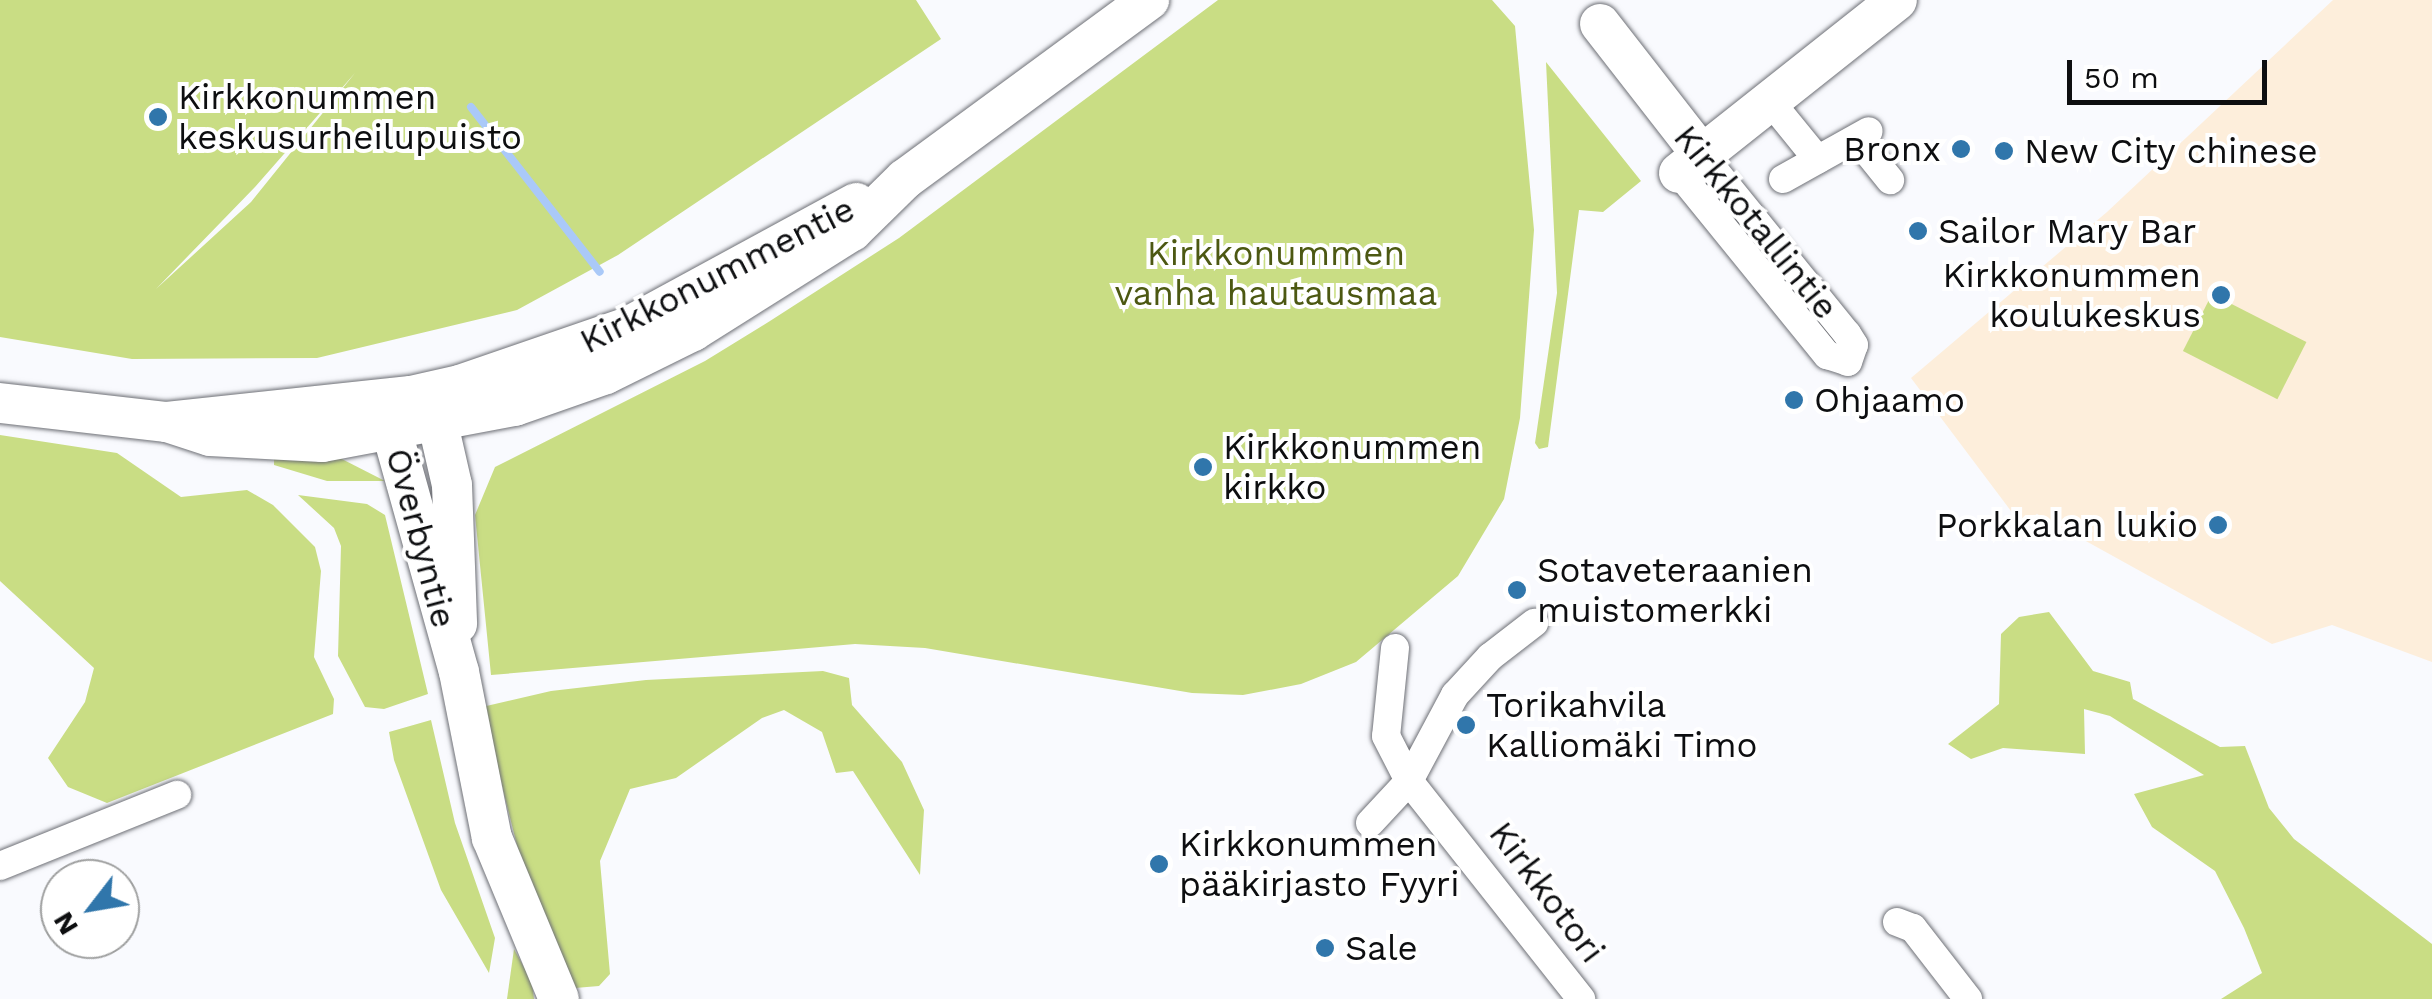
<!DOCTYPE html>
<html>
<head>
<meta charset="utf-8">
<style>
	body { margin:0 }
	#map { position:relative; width:2432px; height:999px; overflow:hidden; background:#f9fafe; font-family:"Work Sans",sans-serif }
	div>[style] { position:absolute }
	.education>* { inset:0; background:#fdeedb }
	.green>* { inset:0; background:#c9dd84; transform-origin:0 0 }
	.stream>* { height:8px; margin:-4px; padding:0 4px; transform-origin:4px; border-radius:4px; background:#aac9f8 }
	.roads { filter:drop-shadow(0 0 2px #6e7076) drop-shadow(0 0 2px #6e7076) }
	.street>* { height:28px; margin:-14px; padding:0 14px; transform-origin:14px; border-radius:14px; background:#fff }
	.secondary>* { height:40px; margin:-20px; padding:0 20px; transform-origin:20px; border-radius:20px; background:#fff }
	.dots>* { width:28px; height:28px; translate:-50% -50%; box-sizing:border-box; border:5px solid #fff; border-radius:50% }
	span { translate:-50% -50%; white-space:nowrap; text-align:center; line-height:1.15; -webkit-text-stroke:8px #fff; paint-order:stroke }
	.poi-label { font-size:35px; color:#0d0e10 }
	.left { translate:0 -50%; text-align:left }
	.right { translate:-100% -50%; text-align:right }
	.street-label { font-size:35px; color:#0d0e10 }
	.park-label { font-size:35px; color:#4c5812 }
	.north { position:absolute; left:40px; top:859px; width:100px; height:100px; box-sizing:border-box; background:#fff; border:2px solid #9e9f9f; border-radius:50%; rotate:239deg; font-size:28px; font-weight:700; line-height:40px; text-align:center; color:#0d0e10 }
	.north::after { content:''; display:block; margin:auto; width:35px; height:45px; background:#3076ab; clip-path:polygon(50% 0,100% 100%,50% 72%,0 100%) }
	.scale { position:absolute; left:2067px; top:60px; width:200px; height:45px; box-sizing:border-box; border:5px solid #0d0e10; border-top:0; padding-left:12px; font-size:30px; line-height:35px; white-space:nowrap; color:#0d0e10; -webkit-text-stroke:8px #fff; paint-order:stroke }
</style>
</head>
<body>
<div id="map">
	<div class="education">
		<div style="clip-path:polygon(2333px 0,2432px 0,2432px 662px,2332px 625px,2272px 644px,2037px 514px,2020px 523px,1911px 378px,2107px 212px)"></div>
	</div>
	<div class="green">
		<div style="clip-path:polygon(evenodd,0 0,916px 0,941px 39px,618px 255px,517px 310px,317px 358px,132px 359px,0 337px,0 0,355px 73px,251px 202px,156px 289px,255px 187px,355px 73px)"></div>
		<div style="clip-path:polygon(1218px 0,1492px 0,1515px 26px,1534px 230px,1520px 418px,1504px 499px,1458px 576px,1356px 662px,1301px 684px,1243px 695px,1192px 693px,925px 648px,855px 644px,491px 675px,475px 515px,495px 467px,705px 361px,770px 321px,899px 238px)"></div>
		<div style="clip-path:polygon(1546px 62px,1641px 181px,1603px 212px,1579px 210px,1548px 447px,1539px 449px,1535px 443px,1557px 293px)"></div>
		<div style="left:2212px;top:294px;width:106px;height:64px;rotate:27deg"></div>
		<div style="clip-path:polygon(0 435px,117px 453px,181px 497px,247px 490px,273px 505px,315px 547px,321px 571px,314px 657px,334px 699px,333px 714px,107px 803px,68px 787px,48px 758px,85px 702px,94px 668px,0 581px)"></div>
		<div style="clip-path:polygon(336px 456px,385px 481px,327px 481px,274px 465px,274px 457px)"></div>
		<div style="clip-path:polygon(298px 495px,367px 504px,385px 515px,428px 694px,384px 709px,365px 707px,338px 656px,341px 546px,334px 528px)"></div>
		<div style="clip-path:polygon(2049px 612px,2093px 671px,2130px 682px,2133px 699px,2220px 747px,2245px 746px,2269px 808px,2294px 839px,2432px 944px,2432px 999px,2221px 999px,2262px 973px,2244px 928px,2215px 871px,2152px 827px,2134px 794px,2204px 775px,2110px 716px,2084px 709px,2085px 754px,2003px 748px,1971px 759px,1948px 744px,1999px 704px,2001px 634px,2019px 617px)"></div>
		<div style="clip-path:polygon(823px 671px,849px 678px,852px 705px,902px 762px,924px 810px,920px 875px,853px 771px,836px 773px,822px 732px,784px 710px,762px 718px,676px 778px,630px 789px,600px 861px,610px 974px,599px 986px,575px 988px,521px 861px,482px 707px,551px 691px,646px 680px)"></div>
		<div style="clip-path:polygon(431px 720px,455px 823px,495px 938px,489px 973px,441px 890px,394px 760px,389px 732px)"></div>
		<div style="clip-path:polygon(514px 949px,532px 982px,534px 999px,507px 999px)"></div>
	</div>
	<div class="stream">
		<div style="left:471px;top:107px;width:209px;rotate:52deg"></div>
	</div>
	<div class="roads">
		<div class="street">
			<div style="left:1783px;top:117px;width:55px;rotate:50.9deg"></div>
			<div style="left:1857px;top:139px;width:53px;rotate:51.2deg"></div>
			<div style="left:1679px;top:173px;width:235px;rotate:50.9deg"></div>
			<div style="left:1827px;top:355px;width:22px;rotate:18deg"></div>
			<div style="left:1848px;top:362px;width:18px;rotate:-71deg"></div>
			<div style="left:1854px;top:345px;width:13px;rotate:-122deg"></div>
			<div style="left:1847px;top:334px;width:230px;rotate:-129deg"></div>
			<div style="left:1783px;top:179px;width:98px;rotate:-29.2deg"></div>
			<div style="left:1395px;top:648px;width:88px;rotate:95.8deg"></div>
			<div style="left:1386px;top:736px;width:51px;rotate:62.9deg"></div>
			<div style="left:1409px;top:781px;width:278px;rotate:51.7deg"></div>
			<div style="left:1370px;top:823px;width:57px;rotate:-47.1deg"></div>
			<div style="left:1409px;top:781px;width:98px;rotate:-61.9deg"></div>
			<div style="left:1455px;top:695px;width:52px;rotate:-47.4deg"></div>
			<div style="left:1490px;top:657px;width:56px;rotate:-37.7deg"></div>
			<div style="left:0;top:866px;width:191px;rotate:-21.9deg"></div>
			<div style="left:1897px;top:922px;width:17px;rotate:21deg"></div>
			<div style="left:1913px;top:928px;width:90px;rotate:52.2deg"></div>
		</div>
		<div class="secondary">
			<div style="left:1600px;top:24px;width:166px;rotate:52.1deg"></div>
			<div style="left:1679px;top:173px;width:278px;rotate:-38.4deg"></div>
			<div style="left:0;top:403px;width:168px;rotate:6.5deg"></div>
			<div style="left:167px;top:422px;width:245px;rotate:-6.1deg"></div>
			<div style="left:411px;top:396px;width:50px;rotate:-12.7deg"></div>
			<div style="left:460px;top:385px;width:176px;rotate:-19deg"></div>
			<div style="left:626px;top:328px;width:262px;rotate:-28.5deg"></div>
			<div style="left:421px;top:406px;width:25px;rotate:47deg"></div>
			<div style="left:438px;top:424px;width:63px;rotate:77.1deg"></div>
			<div style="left:452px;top:485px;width:139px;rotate:87.9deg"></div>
			<div style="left:405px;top:409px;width:26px;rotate:119deg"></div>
			<div style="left:392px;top:432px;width:249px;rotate:74.4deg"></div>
			<div style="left:459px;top:672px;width:169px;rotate:78.8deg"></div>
			<div style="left:492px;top:838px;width:174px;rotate:67.4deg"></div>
			<div style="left:167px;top:422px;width:45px;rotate:18deg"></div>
			<div style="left:210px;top:436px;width:112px;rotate:3.1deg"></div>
			<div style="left:322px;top:442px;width:196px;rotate:-10.6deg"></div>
			<div style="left:515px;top:406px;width:96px;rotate:-19.4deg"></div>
			<div style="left:606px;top:374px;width:97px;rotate:-26.3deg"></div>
			<div style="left:693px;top:331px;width:188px;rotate:-32.2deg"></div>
			<div style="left:852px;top:231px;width:74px;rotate:-44.5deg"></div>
			<div style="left:905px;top:179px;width:303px;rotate:-36.3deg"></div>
		</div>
	</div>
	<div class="dots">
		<div style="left:158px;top:117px;background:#3076ab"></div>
		<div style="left:1961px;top:149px;background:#3076ab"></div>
		<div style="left:2004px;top:151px;background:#3076ab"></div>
		<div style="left:1918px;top:231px;background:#3076ab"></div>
		<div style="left:2221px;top:295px;background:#3076ab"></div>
		<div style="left:1794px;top:400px;background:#3076ab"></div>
		<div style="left:1203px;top:467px;background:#3076ab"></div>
		<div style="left:2218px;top:525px;background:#3076ab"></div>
		<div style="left:1517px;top:590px;background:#3076ab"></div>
		<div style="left:1466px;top:725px;background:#3076ab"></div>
		<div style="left:1159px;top:864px;background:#3076ab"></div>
		<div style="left:1325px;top:948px;background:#3076ab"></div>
	</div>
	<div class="poi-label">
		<span class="left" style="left:178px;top:117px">Kirkkonummen<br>keskusurheilupuisto</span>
		<span class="right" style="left:1941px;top:149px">Bronx</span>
		<span class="left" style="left:2024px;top:151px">New City chinese</span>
		<span class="left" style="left:1938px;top:231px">Sailor Mary Bar</span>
		<span class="right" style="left:2201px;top:295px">Kirkkonummen<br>koulukeskus</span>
		<span class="left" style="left:1814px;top:400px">Ohjaamo</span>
		<span class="left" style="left:1223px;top:467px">Kirkkonummen<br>kirkko</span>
		<span class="right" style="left:2198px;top:525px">Porkkalan lukio</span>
		<span class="left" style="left:1537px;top:590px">Sotaveteraanien<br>muistomerkki</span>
		<span class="left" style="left:1486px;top:725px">Torikahvila<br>Kalliomäki Timo</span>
		<span class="left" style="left:1179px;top:864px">Kirkkonummen<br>pääkirjasto Fyyri</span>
		<span class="left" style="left:1345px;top:948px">Sale</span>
	</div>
	<div class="street-label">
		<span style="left:1756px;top:222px;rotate:51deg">Kirkkotallintie</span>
		<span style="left:717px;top:275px;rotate:-27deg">Kirkkonummentie</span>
		<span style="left:421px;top:538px;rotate:75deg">Överbyntie</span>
		<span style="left:1547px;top:892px;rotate:53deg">Kirkkotori</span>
	</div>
	<div class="park-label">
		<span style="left:1276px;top:273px">Kirkkonummen<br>vanha hautausmaa</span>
	</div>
	<div class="north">N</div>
	<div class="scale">50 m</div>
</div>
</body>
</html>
